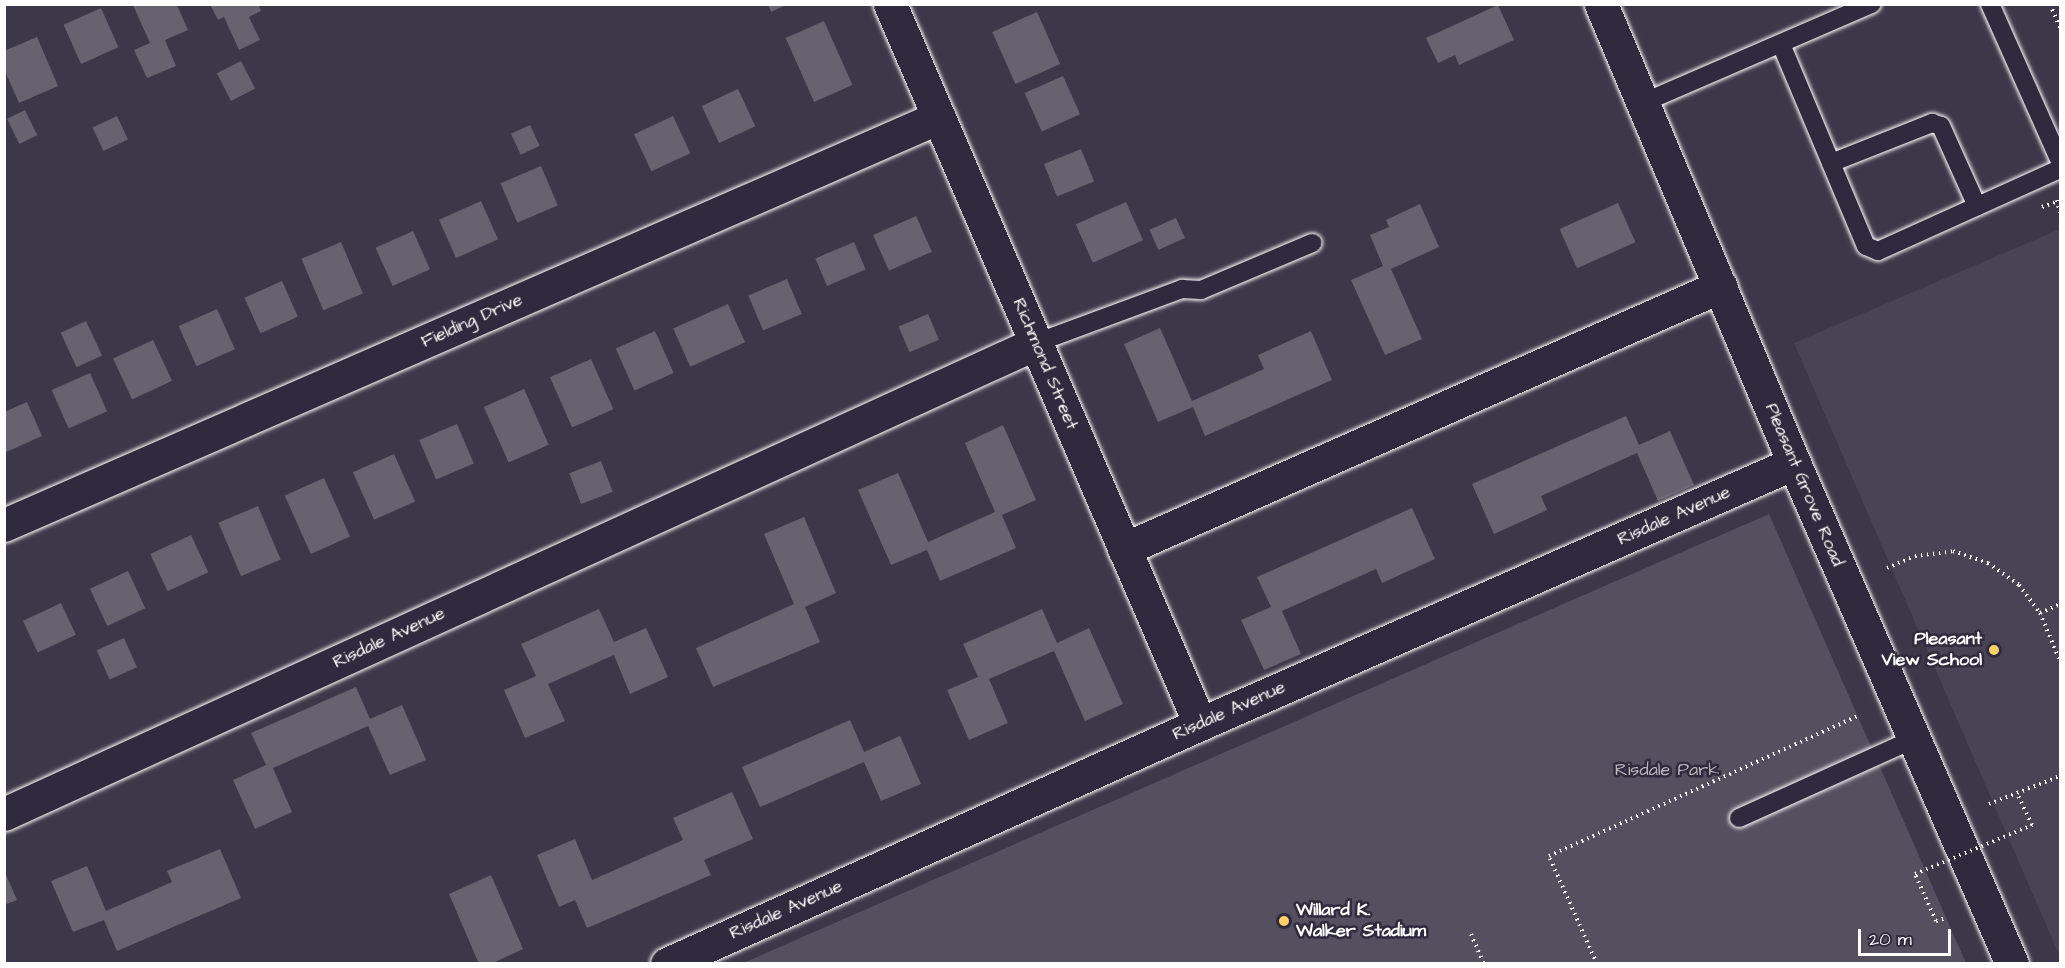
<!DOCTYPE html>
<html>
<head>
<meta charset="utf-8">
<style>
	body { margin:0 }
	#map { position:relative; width:2065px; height:968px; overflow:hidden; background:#3c3749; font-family:"Architects Daughter",sans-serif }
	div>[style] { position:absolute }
	.built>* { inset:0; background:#494455 }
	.green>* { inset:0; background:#555060 }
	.building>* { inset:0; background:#666270; transform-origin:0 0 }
	.path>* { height:4px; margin-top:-2px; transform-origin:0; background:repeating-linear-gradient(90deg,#fff 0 1.5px,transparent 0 6px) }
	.roads { filter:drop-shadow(0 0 2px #fff) drop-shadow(0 0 2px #fff) }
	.lane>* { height:18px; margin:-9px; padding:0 9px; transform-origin:9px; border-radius:9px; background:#2f2a3d }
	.street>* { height:33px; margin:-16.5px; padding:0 16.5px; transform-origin:16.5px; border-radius:16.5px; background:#2f2a3d }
	.secondary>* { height:33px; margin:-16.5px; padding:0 16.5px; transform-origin:16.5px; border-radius:16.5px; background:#2f2a3d }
	.path-bridge>* { height:4px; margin-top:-2px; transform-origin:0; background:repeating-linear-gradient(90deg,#fff 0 1.5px,transparent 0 6px) }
	.dots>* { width:16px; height:16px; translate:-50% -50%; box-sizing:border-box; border:3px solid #2f2a3d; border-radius:50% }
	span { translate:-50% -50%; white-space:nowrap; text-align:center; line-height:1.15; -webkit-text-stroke:5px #2f2a3d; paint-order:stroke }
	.street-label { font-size:18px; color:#fff }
	.poi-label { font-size:18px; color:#fff; font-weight:700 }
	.right { translate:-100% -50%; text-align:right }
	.left { translate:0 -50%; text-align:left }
	.park-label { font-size:18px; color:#bbb9bf }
	.frame { position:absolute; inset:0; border:6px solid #fff; pointer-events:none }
	.scale { position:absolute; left:1858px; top:929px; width:93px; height:27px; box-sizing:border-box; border:3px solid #fff; border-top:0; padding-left:8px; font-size:18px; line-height:21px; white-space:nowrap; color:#fff; -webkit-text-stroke:4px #2f2a3d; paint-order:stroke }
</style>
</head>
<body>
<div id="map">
	<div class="built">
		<div style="clip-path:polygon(2060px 229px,2060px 957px,1794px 343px)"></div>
	</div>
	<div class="green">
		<div style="clip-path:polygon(1769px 514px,1966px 963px,741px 964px)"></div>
	</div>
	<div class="building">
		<div style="clip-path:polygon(210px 4px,258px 4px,261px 11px,249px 17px,260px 40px,239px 50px,224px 17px,218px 20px)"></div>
		<div style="clip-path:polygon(768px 4px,788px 4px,771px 12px)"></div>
		<div style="clip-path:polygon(133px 5px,177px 5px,188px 30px,165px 40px,176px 66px,147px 78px,134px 50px,150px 43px)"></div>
		<div style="clip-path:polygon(1498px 5px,1514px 40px,1459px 65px,1455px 55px,1438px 63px,1426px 38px)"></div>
		<div style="left:101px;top:8px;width:43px;height:41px;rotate:66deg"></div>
		<div style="left:1037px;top:12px;width:57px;height:49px;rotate:66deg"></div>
		<div style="left:824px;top:21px;width:70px;height:42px;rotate:66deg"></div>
		<div style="clip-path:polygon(37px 37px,58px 86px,19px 103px,4px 69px,4px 51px)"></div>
		<div style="left:241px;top:61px;width:31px;height:27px;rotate:63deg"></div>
		<div style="left:1063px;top:76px;width:42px;height:42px;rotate:66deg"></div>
		<div style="left:738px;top:89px;width:41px;height:40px;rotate:65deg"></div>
		<div style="left:25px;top:110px;width:28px;height:20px;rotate:64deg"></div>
		<div style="left:117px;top:116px;width:26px;height:27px;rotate:65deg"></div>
		<div style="left:673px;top:116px;width:41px;height:43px;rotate:65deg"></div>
		<div style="left:530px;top:125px;width:23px;height:21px;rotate:65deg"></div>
		<div style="left:1081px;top:149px;width:35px;height:40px;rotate:68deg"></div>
		<div style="left:541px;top:166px;width:43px;height:44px;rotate:67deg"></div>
		<div style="left:481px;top:201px;width:42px;height:46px;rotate:66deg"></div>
		<div style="left:1126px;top:202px;width:42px;height:55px;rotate:66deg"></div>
		<div style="left:1618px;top:203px;width:43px;height:64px;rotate:66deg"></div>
		<div style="clip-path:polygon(1420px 204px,1439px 247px,1391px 269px,1422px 339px,1385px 355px,1351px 280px,1383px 266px,1370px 235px,1389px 227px,1386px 220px)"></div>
		<div style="left:916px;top:216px;width:39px;height:47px;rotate:66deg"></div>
		<div style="left:1176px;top:218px;width:22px;height:29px;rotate:66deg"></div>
		<div style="left:413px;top:231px;width:42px;height:41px;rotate:66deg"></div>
		<div style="left:341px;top:242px;width:56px;height:43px;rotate:67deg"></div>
		<div style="left:854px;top:242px;width:30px;height:42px;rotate:67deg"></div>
		<div style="left:787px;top:279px;width:38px;height:42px;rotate:67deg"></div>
		<div style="left:282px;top:281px;width:39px;height:41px;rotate:66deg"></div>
		<div style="left:728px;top:304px;width:42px;height:60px;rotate:66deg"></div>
		<div style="left:217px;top:309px;width:44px;height:42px;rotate:66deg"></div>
		<div style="left:928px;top:314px;width:28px;height:32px;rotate:67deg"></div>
		<div style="left:86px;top:321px;width:38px;height:28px;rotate:65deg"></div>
		<div style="clip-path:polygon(1160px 328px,1192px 401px,1264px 369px,1258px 355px,1311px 331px,1332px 380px,1205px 436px,1193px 407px,1158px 422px,1124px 344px)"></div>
		<div style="left:655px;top:331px;width:46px;height:43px;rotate:66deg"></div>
		<div style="left:153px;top:340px;width:45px;height:44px;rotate:65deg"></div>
		<div style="left:591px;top:359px;width:55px;height:45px;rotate:66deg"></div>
		<div style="left:90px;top:373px;width:42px;height:42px;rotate:66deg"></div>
		<div style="left:524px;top:389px;width:61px;height:44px;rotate:66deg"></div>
		<div style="clip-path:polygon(27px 402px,42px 436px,4px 453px,4px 412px)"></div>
		<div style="clip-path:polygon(1626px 416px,1639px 445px,1670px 431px,1694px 485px,1658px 501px,1637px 453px,1541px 496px,1547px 510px,1494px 534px,1472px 484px)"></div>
		<div style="left:457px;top:424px;width:43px;height:41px;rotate:67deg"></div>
		<div style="clip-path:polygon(1003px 425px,1036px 500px,1002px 515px,1016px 548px,940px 581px,927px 550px,891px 565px,858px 490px,898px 473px,928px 542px,995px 512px,965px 443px)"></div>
		<div style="left:394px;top:454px;width:52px;height:45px;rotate:66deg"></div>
		<div style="left:601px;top:461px;width:33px;height:34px;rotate:69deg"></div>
		<div style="left:324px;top:478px;width:64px;height:43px;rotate:66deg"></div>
		<div style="left:258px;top:506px;width:58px;height:43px;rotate:67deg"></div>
		<div style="clip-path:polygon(1412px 508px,1435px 559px,1382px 583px,1376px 569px,1282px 611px,1301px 654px,1264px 670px,1241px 620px,1271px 607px,1257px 577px)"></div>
		<div style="clip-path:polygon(804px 517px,836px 593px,805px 607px,820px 642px,713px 687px,696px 648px,794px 604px,764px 534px)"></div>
		<div style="left:191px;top:535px;width:41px;height:45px;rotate:65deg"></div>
		<div style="left:128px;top:571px;width:41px;height:42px;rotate:65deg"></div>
		<div style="left:61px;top:603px;width:35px;height:42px;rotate:65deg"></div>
		<div style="clip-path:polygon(599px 609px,614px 642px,646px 628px,668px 677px,630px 694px,614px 655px,548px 684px,565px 721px,525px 738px,504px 690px,536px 676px,521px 644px)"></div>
		<div style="clip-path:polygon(1042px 609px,1057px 643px,1089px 628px,1123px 704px,1085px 721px,1054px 651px,989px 679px,1008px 723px,969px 740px,947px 690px,978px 677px,963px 644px)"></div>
		<div style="left:124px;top:638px;width:32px;height:30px;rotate:66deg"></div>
		<div style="clip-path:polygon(356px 687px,370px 719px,402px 705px,426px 760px,390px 775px,368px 726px,273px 768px,292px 812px,255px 829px,233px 780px,266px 765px,251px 733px)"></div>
		<div style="clip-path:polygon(850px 720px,864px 752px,900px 736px,921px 784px,881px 801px,864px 762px,760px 807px,742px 767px)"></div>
		<div style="clip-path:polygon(732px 792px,753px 839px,704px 860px,711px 875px,587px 928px,575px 900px,559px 907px,537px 855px,575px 839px,592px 880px,683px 840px,673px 818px)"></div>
		<div style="clip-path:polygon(220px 849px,241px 898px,117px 951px,104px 920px,73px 932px,51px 881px,87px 866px,106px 911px,172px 882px,167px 871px)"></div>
		<div style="clip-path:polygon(4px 870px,17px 900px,4px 905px)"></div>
		<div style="clip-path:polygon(491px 875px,523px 949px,491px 964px,479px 964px,449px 894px)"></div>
	</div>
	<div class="path">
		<div style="left:2050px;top:4px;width:26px;rotate:67deg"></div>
		<div style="left:2057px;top:200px;width:13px;rotate:77deg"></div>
		<div style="left:2042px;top:207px;width:15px;rotate:-20deg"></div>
		<div style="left:1887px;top:568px;width:30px;rotate:-23deg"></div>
		<div style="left:1915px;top:556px;width:38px;rotate:-7deg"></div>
		<div style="left:1953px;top:551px;width:37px;rotate:19deg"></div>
		<div style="left:1988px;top:563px;width:38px;rotate:35deg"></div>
		<div style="left:2019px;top:585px;width:35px;rotate:53deg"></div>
		<div style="left:2040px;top:613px;width:52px;rotate:67.4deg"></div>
		<div style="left:2040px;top:613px;width:22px;rotate:-24deg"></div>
		<div style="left:1989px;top:804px;width:76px;rotate:-21.5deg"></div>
		<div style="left:1936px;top:921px;width:10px;rotate:-17deg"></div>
		<div style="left:1471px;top:934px;width:33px;rotate:67deg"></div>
		<div style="left:1597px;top:964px;width:118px;rotate:-114deg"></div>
		<div style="left:1549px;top:856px;width:341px;rotate:-24.4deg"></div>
	</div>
	<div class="roads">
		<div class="lane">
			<div style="left:1990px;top:4px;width:172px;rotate:66deg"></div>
			<div style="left:1781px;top:44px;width:219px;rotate:67.2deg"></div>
			<div style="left:1866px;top:246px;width:13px;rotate:23deg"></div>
			<div style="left:1878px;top:251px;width:200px;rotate:-24.3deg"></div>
			<div style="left:1645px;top:102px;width:247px;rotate:-23.4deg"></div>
			<div style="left:1831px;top:163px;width:109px;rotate:-21.6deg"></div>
			<div style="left:1932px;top:123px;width:9px;rotate:18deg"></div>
			<div style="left:1941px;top:126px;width:88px;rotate:65.8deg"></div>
			<div style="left:1036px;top:343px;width:156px;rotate:-20.3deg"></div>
			<div style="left:1182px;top:289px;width:19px;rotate:3deg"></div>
			<div style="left:1201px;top:290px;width:121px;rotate:-22.9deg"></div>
			<div style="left:1739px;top:818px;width:192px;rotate:-24.3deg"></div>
		</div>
		<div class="street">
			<div style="left:890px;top:4px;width:784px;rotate:66.71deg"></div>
			<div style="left:4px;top:525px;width:1020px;rotate:-23.57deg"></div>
			<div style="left:1124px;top:549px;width:652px;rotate:-23.78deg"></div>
			<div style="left:4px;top:814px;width:1134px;rotate:-24.53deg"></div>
			<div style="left:667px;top:964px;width:585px;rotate:-24.24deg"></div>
			<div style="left:1200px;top:724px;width:649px;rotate:-23.72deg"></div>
		</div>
		<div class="secondary">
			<div style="left:1601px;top:4px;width:498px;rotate:67.2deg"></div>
			<div style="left:1794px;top:463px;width:546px;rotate:66.48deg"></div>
		</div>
	</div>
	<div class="path-bridge">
		<div style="left:1936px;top:921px;width:51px;rotate:-114.1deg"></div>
		<div style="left:1915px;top:874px;width:127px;rotate:-22.7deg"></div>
		<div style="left:2032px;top:825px;width:33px;rotate:-115deg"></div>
	</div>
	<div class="dots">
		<div style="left:1994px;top:650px;background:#ffd166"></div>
		<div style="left:1284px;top:921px;background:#ffd166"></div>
	</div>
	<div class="street-label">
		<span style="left:472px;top:321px;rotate:-24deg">Fielding Drive</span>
		<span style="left:1045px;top:364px;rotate:67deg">Richmond Street</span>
		<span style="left:1804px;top:485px;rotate:67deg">Pleasant Grove Road</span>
		<span style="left:1674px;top:516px;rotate:-24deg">Risdale Avenue</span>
		<span style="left:389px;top:638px;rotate:-25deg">Risdale Avenue</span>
		<span style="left:1229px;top:711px;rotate:-24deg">Risdale Avenue</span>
		<span style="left:786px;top:910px;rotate:-24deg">Risdale Avenue</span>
	</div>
	<div class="poi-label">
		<span class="right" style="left:1982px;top:650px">Pleasant<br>View School</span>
		<span class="left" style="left:1296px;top:921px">Willard K.<br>Walker Stadium</span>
	</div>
	<div class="park-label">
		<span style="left:1667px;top:770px">Risdale Park</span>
	</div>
	<div class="frame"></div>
	<div class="scale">20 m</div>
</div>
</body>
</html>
